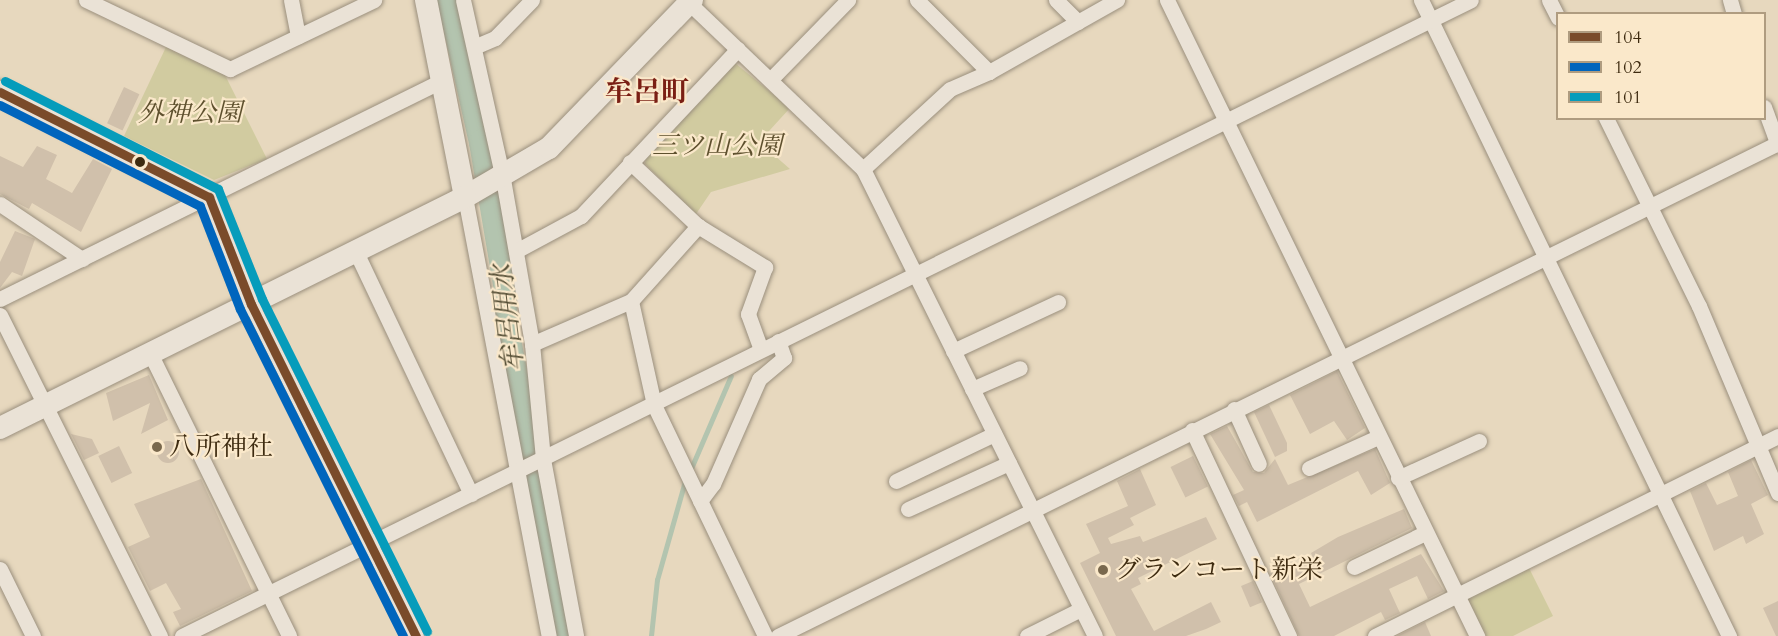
<!DOCTYPE html>
<html>
<head>
<meta charset="utf-8">
<style>
	body { margin:0 }
	#map { position:relative; width:1778px; height:636px; overflow:hidden; background:#e7d8be; font-family:Cardo,"Noto Serif JP",serif }
	div>[style] { position:absolute }
	.green>* { inset:0; background:#d1cba0 }
	.stream>* { height:4.5px; margin:-2.25px; padding:0 2.25px; transform-origin:2.25px; border-radius:2.25px; background:#b3c4af }
	.river>* { height:27px; margin:-13.5px; padding:0 13.5px; transform-origin:13.5px; border-radius:13.5px; background:#b3c4af }
	.building>* { inset:0; background:#d0c0ab; transform-origin:0 0 }
	.round { border-radius:50% }
	.roads { filter:drop-shadow(0 0 2px #9a8f7d) drop-shadow(0 0 2px #9a8f7d) }
	.street>* { height:15px; margin:-7.5px; padding:0 7.5px; transform-origin:7.5px; border-radius:7.5px; background:#eae2d6 }
	.secondary>* { height:22px; margin:-11px; padding:0 11px; transform-origin:11px; border-radius:11px; background:#eae2d6 }
	.bus-1>* { height:9px; margin:-4.5px; padding:0 4.5px; transform-origin:4.5px; border-radius:4.5px; background:#7a4b2a }
	.bus-2>* { height:9px; margin:-4.5px; padding:0 4.5px; transform-origin:4.5px; border-radius:4.5px; background:#0065bd }
	.bus-3>* { height:9px; margin:-4.5px; padding:0 4.5px; transform-origin:4.5px; border-radius:4.5px; background:#069cbb }
	.dots>* { width:16px; height:16px; translate:-50% -50%; box-sizing:border-box; border:3px solid #fae8ca; border-radius:50% }
	span { translate:-50% -50%; white-space:nowrap; text-align:center; line-height:1.15; -webkit-text-stroke:4.5px #fae8ca; paint-order:stroke }
	.park-label { font-size:26px; color:#5e502e; font-style:italic }
	.poi-label { font-size:26px; color:#3e2b10 }
	.left { translate:0 -50%; text-align:left }
	.water-label { font-size:27px; color:#564f36; font-style:italic }
	.quarter-label { font-size:28px; color:#7a1f14; font-weight:700 }
	.legend { position:absolute; left:1556px; top:12px; width:210px; height:108px; box-sizing:border-box; background:#fae8ca; border:2px solid #af9c80; margin:0; padding:8px 10px; list-style:none; font-size:18px; color:#3e2b10 }
	.legend li { display:flex; align-items:center; gap:12px; height:30px }
	.legend b { width:30px; border:2px solid #af9c80 }
</style>
</head>
<body>
<div id="map">
	<div class="green">
		<div style="clip-path:polygon(166px 47px,225px 75px,267px 159px,214px 180px,124px 136px)"></div>
		<div style="clip-path:polygon(735px 63px,790px 108px,759px 142px,790px 169px,711px 192px,696px 214px,645px 164px,646px 157px)"></div>
		<div style="clip-path:polygon(1529px 568px,1553px 616px,1513px 636px,1486px 636px,1467px 599px)"></div>
	</div>
	<div class="stream">
		<div style="left:690px;top:471px;width:103px;rotate:-66.7deg"></div>
		<div style="left:651px;top:636px;width:56px;rotate:-83.9deg"></div>
		<div style="left:657px;top:580px;width:103px;rotate:-74.2deg"></div>
	</div>
	<div class="river">
		<div style="left:450px;top:0;width:146px;rotate:77.3deg"></div>
		<div style="left:482px;top:142px;width:150px;rotate:80.4deg"></div>
		<div style="left:507px;top:290px;width:24px;rotate:102deg"></div>
		<div style="left:502px;top:313px;width:329px;rotate:79.1deg"></div>
	</div>
	<div class="building">
		<div style="left:124px;top:87px;width:17px;height:40px;rotate:25deg"></div>
		<div style="clip-path:polygon(37px 146px,57px 155px,46px 179px,72px 193px,93px 159px,112px 169px,81px 232px,32px 203px,29px 209px,0 194px,0 156px,23px 167px)"></div>
		<div style="clip-path:polygon(15px 231px,35px 239px,22px 276px,12px 272px,0 288px,0 262px)"></div>
		<div style="clip-path:polygon(1337px 371px,1365px 428px,1347px 440px,1334px 421px,1310px 434px,1290px 395px)"></div>
		<div style="clip-path:polygon(149px 375px,168px 420px,141px 434px,150px 403px,113px 421px,106px 393px)"></div>
		<div style="clip-path:polygon(1269px 405px,1287px 443px,1287px 451px,1275px 457px,1254px 412px)"></div>
		<div style="clip-path:polygon(1227px 426px,1253px 472px,1264px 473px,1275px 459px,1288px 485px,1375px 449px,1390px 483px,1371px 495px,1358px 471px,1257px 522px,1247px 502px,1239px 506px,1233px 495px,1244px 490px,1210px 434px)"></div>
		<div style="clip-path:polygon(71px 434px,92px 439px,99px 453px,84px 460px)"></div>
		<div class="round" style="left:157px;top:441px;width:22px;height:22px"></div>
		<div style="left:119px;top:446px;width:30px;height:23px;rotate:64deg"></div>
		<div style="left:1193px;top:456px;width:34px;height:25px;rotate:64deg"></div>
		<div style="clip-path:polygon(1751px 460px,1768px 495px,1751px 504px,1764px 534px,1746px 544px,1743px 536px,1714px 551px,1690px 491px,1706px 483px,1717px 505px,1738px 496px,1728px 472px)"></div>
		<div style="clip-path:polygon(1140px 469px,1156px 505px,1130px 518px,1134px 525px,1108px 538px,1111px 544px,1140px 536px,1143px 542px,1206px 517px,1217px 539px,1138px 578px,1141px 584px,1131px 589px,1154px 631px,1211px 602px,1221px 622px,1206px 629px,1186px 636px,1116px 636px,1080px 563px,1100px 553px,1086px 524px,1128px 506px,1117px 481px)"></div>
		<div style="clip-path:polygon(201px 479px,252px 591px,180px 626px,173px 612px,181px 609px,166px 583px,150px 591px,128px 547px,150px 537px,134px 504px)"></div>
		<div style="clip-path:polygon(1404px 509px,1412px 528px,1299px 584px,1310px 607px,1421px 554px,1444px 591px,1428px 599px,1417px 576px,1389px 589px,1400px 613px,1385px 620px,1381px 612px,1334px 636px,1299px 636px,1270px 573px,1314px 560px,1311px 553px,1338px 537px)"></div>
		<div style="left:1253px;top:581px;width:23px;height:13px;rotate:67deg"></div>
		<div style="clip-path:polygon(1778px 601px,1778px 636px,1776px 636px,1763px 608px)"></div>
		<div style="clip-path:polygon(1425px 622px,1431px 636px,1397px 636px)"></div>
	</div>
	<div class="roads">
		<div class="street">
			<div style="left:86px;top:0;width:160px;rotate:25.6deg"></div>
			<div style="left:230px;top:69px;width:160px;rotate:-25.6deg"></div>
			<div style="left:291px;top:0;width:37px;rotate:79deg"></div>
			<div style="left:463px;top:0;width:183px;rotate:77.4deg"></div>
			<div style="left:503px;top:179px;width:168px;rotate:80deg"></div>
			<div style="left:532px;top:344px;width:116px;rotate:84.5deg"></div>
			<div style="left:543px;top:459px;width:180px;rotate:79.4deg"></div>
			<div style="left:686px;top:0;width:245px;rotate:43.7deg"></div>
			<div style="left:863px;top:169px;width:521px;rotate:63.58deg"></div>
			<div style="left:917px;top:0;width:102px;rotate:45deg"></div>
			<div style="left:989px;top:72px;width:147px;rotate:-29.4deg"></div>
			<div style="left:1056px;top:0;width:31px;rotate:45deg"></div>
			<div style="left:1167px;top:0;width:708px;rotate:64.01deg"></div>
			<div style="left:1421px;top:0;width:707px;rotate:64.16deg"></div>
			<div style="left:1549px;top:0;width:20px;rotate:63deg"></div>
			<div style="left:1730px;top:0;width:15px;rotate:74deg"></div>
			<div style="left:474px;top:47px;width:23px;rotate:-23deg"></div>
			<div style="left:495px;top:38px;width:53px;rotate:-45.8deg"></div>
			<div style="left:770px;top:80px;width:112px;rotate:-45.7deg"></div>
			<div style="left:1764px;top:107px;width:40px;rotate:69.8deg"></div>
			<div style="left:1606px;top:118px;width:210px;rotate:63.7deg"></div>
			<div style="left:1699px;top:306px;width:203px;rotate:67.1deg"></div>
			<div style="left:630px;top:162px;width:93px;rotate:43.3deg"></div>
			<div style="left:698px;top:226px;width:79px;rotate:31.5deg"></div>
			<div style="left:765px;top:267px;width:50px;rotate:109.9deg"></div>
			<div style="left:748px;top:314px;width:37px;rotate:70deg"></div>
			<div style="left:863px;top:169px;width:118px;rotate:-42.6deg"></div>
			<div style="left:950px;top:89px;width:43px;rotate:-23.6deg"></div>
			<div style="left:465px;top:197px;width:447px;rotate:79.2deg"></div>
			<div style="left:0;top:204px;width:99px;rotate:33.9deg"></div>
			<div style="left:516px;top:251px;width:74px;rotate:-28.3deg"></div>
			<div style="left:581px;top:216px;width:229px;rotate:-46.8deg"></div>
			<div style="left:356px;top:252px;width:268px;rotate:64.6deg"></div>
			<div style="left:0;top:299px;width:493px;rotate:-26.3deg"></div>
			<div style="left:631px;top:301px;width:107px;rotate:77.5deg"></div>
			<div style="left:654px;top:405px;width:256px;rotate:64.3deg"></div>
			<div style="left:251px;top:304px;width:371px;rotate:63.6deg"></div>
			<div style="left:0;top:315px;width:359px;rotate:63.5deg"></div>
			<div style="left:532px;top:344px;width:108px;rotate:-23.5deg"></div>
			<div style="left:631px;top:301px;width:101px;rotate:-48.2deg"></div>
			<div style="left:953px;top:351px;width:116px;rotate:-25deg"></div>
			<div style="left:150px;top:353px;width:315px;rotate:63.8deg"></div>
			<div style="left:972px;top:389px;width:52px;rotate:-23.6deg"></div>
			<div style="left:1234px;top:409px;width:60px;rotate:65.6deg"></div>
			<div style="left:1192px;top:430px;width:228px;rotate:64.8deg"></div>
			<div style="left:1309px;top:468px;width:76px;rotate:-24.2deg"></div>
			<div style="left:1398px;top:478px;width:89px;rotate:-24.6deg"></div>
			<div style="left:896px;top:481px;width:109px;rotate:-25.6deg"></div>
			<div style="left:700px;top:501px;width:21px;rotate:-53deg"></div>
			<div style="left:713px;top:484px;width:115px;rotate:-66.3deg"></div>
			<div style="left:759px;top:379px;width:33px;rotate:-40deg"></div>
			<div style="left:784px;top:358px;width:18px;rotate:-109deg"></div>
			<div style="left:908px;top:509px;width:111px;rotate:-24.5deg"></div>
			<div style="left:1354px;top:567px;width:79px;rotate:-25.6deg"></div>
			<div style="left:0;top:569px;width:75px;rotate:63.8deg"></div>
			<div style="left:182px;top:636px;width:1437px;rotate:-26.26deg"></div>
			<div style="left:778px;top:636px;width:1115px;rotate:-26.24deg"></div>
			<div style="left:1027px;top:636px;width:60px;rotate:-26.6deg"></div>
			<div style="left:1375px;top:636px;width:450px;rotate:-26.4deg"></div>
		</div>
		<div class="secondary">
			<div style="left:426px;top:0;width:201px;rotate:78.8deg"></div>
			<div style="left:465px;top:197px;width:97px;rotate:-30.3deg"></div>
			<div style="left:549px;top:148px;width:206px;rotate:-46deg"></div>
			<div style="left:0;top:92px;width:234px;rotate:26.7deg"></div>
			<div style="left:209px;top:197px;width:115px;rotate:68.6deg"></div>
			<div style="left:0;top:428px;width:519px;rotate:-26.42deg"></div>
		</div>
	</div>
	<div class="bus-1">
		<div style="left:0;top:92px;width:234px;rotate:26.7deg"></div>
		<div style="left:209px;top:197px;width:115px;rotate:68.6deg"></div>
		<div style="left:251px;top:304px;width:371px;rotate:63.6deg"></div>
	</div>
	<div class="bus-2">
		<div style="left:0;top:105px;width:224px;rotate:26.8deg"></div>
		<div style="left:200px;top:206px;width:110px;rotate:68.8deg"></div>
		<div style="left:240px;top:309px;width:365px;rotate:63.5deg"></div>
	</div>
	<div class="bus-3">
		<div style="left:5px;top:81px;width:239px;rotate:26.9deg"></div>
		<div style="left:218px;top:189px;width:118px;rotate:68.2deg"></div>
		<div style="left:262px;top:299px;width:371px;rotate:63.6deg"></div>
	</div>
	<div class="dots">
		<div style="left:140px;top:162px;background:#3e2b10"></div>
		<div style="left:157px;top:447px;background:#79684d"></div>
		<div style="left:1103px;top:570px;background:#79684d"></div>
	</div>
	<div class="park-label">
		<span style="left:190px;top:113px">外神公園</span>
		<span style="left:717px;top:146px">三ツ山公園</span>
	</div>
	<div class="poi-label">
		<span class="left" style="left:169px;top:447px">八所神社</span>
		<span class="left" style="left:1115px;top:570px">グランコート新栄</span>
	</div>
	<div class="water-label">
		<span style="left:508px;top:318px;rotate:-97deg">牟呂用水</span>
	</div>
	<div class="quarter-label">
		<span style="left:647px;top:92px">牟呂町</span>
	</div>
	<ul class="legend">
	<li><b style="height:8px;background:#7a4b2a"></b>104</li>
	<li><b style="height:8px;background:#0065bd"></b>102</li>
	<li><b style="height:8px;background:#069cbb"></b>101</li>
	</ul>
</div>
</body>
</html>
